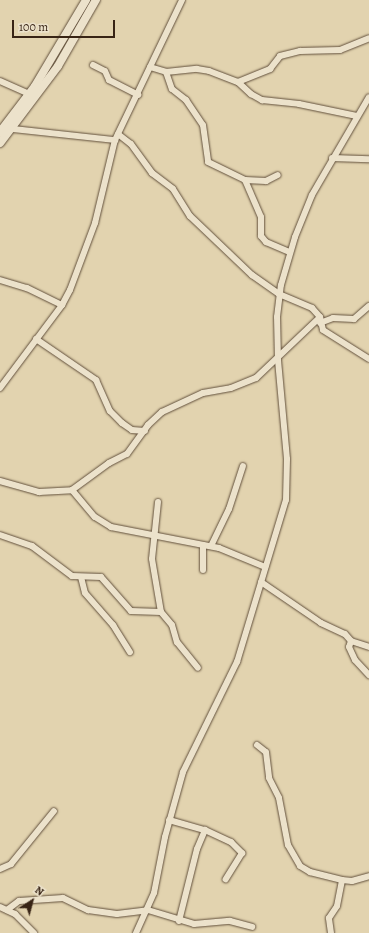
<!DOCTYPE html>
<html>
<head>
<meta charset="utf-8">
<style>
	body { margin:0 }
	#map { position:relative; width:369px; height:933px; overflow:hidden; background:#e2d3af; font-family:Alegreya,serif }
	div>[style] { position:absolute }
	.roads { filter:drop-shadow(0 0 1px #62503c) drop-shadow(0 0 1px #62503c) }
	.minor>* { height:6px; margin:-3px; padding:0 3px; transform-origin:3px; border-radius:3px; background:#ece2cb }
	.tertiary>* { height:8px; margin:-4px; padding:0 4px; transform-origin:4px; border-radius:4px; background:#ece2cb }
	span { translate:-50% -50%; white-space:nowrap; text-align:center; line-height:1.15; -webkit-text-stroke:3.5px #ece2cb; paint-order:stroke }
	.north { position:absolute; left:12px; top:881px; width:40px; height:40px; -webkit-text-stroke:3px #ece2cb; paint-order:stroke; rotate:36deg; font-size:11px; font-weight:700; line-height:16px; text-align:center; color:#382415 }
	.north::after { content:''; display:block; margin:auto; width:14px; height:18px; background:#382415; clip-path:polygon(50% 0,100% 100%,50% 72%,0 100%) }
	.scale { position:absolute; left:12px; top:20px; width:103px; height:18px; box-sizing:border-box; border:2px solid #382415; border-top:0; padding-left:5px; font-size:12px; line-height:14px; white-space:nowrap; color:#382415; -webkit-text-stroke:3px #ece2cb; paint-order:stroke }
</style>
</head>
<body>
<div id="map">
	<div class="roads">
		<div class="minor">
			<div style="left:93px;top:65px;width:13px;rotate:27deg"></div>
			<div style="left:105px;top:71px;width:10px;rotate:66deg"></div>
			<div style="left:109px;top:80px;width:33px;rotate:27deg"></div>
			<div style="left:150px;top:67px;width:17px;rotate:17deg"></div>
			<div style="left:166px;top:72px;width:31px;rotate:-6deg"></div>
			<div style="left:197px;top:69px;width:12px;rotate:9deg"></div>
			<div style="left:209px;top:71px;width:31px;rotate:21deg"></div>
			<div style="left:238px;top:82px;width:18px;rotate:43deg"></div>
			<div style="left:251px;top:94px;width:13px;rotate:29deg"></div>
			<div style="left:262px;top:100px;width:37px;rotate:6deg"></div>
			<div style="left:299px;top:104px;width:59px;rotate:11.7deg"></div>
			<div style="left:166px;top:72px;width:18px;rotate:71deg"></div>
			<div style="left:172px;top:89px;width:18px;rotate:38deg"></div>
			<div style="left:186px;top:100px;width:30px;rotate:56deg"></div>
			<div style="left:203px;top:125px;width:37px;rotate:82deg"></div>
			<div style="left:208px;top:162px;width:41px;rotate:25.9deg"></div>
			<div style="left:245px;top:180px;width:21px;rotate:3deg"></div>
			<div style="left:266px;top:181px;width:13px;rotate:-27deg"></div>
			<div style="left:0;top:81px;width:32px;rotate:24deg"></div>
			<div style="left:238px;top:82px;width:35px;rotate:-22deg"></div>
			<div style="left:270px;top:69px;width:16px;rotate:-52deg"></div>
			<div style="left:280px;top:56px;width:21px;rotate:-14deg"></div>
			<div style="left:300px;top:51px;width:40px;rotate:-1.4deg"></div>
			<div style="left:340px;top:50px;width:31px;rotate:-22deg"></div>
			<div style="left:13px;top:129px;width:103px;rotate:6.2deg"></div>
			<div style="left:118px;top:134px;width:16px;rotate:38deg"></div>
			<div style="left:131px;top:144px;width:36px;rotate:54deg"></div>
			<div style="left:152px;top:173px;width:26px;rotate:37deg"></div>
			<div style="left:173px;top:189px;width:32px;rotate:58deg"></div>
			<div style="left:190px;top:216px;width:86px;rotate:43.6deg"></div>
			<div style="left:252px;top:275px;width:33px;rotate:35deg"></div>
			<div style="left:279px;top:294px;width:36px;rotate:23deg"></div>
			<div style="left:312px;top:308px;width:12px;rotate:48deg"></div>
			<div style="left:320px;top:317px;width:13px;rotate:77deg"></div>
			<div style="left:323px;top:330px;width:54px;rotate:32.2deg"></div>
			<div style="left:332px;top:158px;width:37px;rotate:2deg"></div>
			<div style="left:245px;top:180px;width:40px;rotate:66.6deg"></div>
			<div style="left:261px;top:217px;width:19px;rotate:90deg"></div>
			<div style="left:261px;top:236px;width:8px;rotate:50deg"></div>
			<div style="left:266px;top:242px;width:26px;rotate:23deg"></div>
			<div style="left:0;top:280px;width:28px;rotate:17deg"></div>
			<div style="left:27px;top:288px;width:39px;rotate:26deg"></div>
			<div style="left:320px;top:323px;width:14px;rotate:-21deg"></div>
			<div style="left:333px;top:318px;width:21px;rotate:3deg"></div>
			<div style="left:354px;top:319px;width:20px;rotate:-41deg"></div>
			<div style="left:36px;top:339px;width:73px;rotate:34.3deg"></div>
			<div style="left:96px;top:380px;width:34px;rotate:66deg"></div>
			<div style="left:110px;top:411px;width:17px;rotate:45deg"></div>
			<div style="left:122px;top:423px;width:12px;rotate:35deg"></div>
			<div style="left:132px;top:430px;width:13px;rotate:4deg"></div>
			<div style="left:0;top:388px;width:104px;rotate:-53.2deg"></div>
			<div style="left:62px;top:305px;width:17px;rotate:-62deg"></div>
			<div style="left:70px;top:290px;width:72px;rotate:-69.5deg"></div>
			<div style="left:95px;top:223px;width:85px;rotate:-76.5deg"></div>
			<div style="left:115px;top:140px;width:155px;rotate:-64.4deg"></div>
			<div style="left:0;top:481px;width:41px;rotate:15.8deg"></div>
			<div style="left:39px;top:492px;width:33px;rotate:-3deg"></div>
			<div style="left:72px;top:490px;width:35px;rotate:50deg"></div>
			<div style="left:95px;top:517px;width:19px;rotate:32deg"></div>
			<div style="left:111px;top:527px;width:110px;rotate:11deg"></div>
			<div style="left:219px;top:548px;width:50px;rotate:22.4deg"></div>
			<div style="left:72px;top:490px;width:46px;rotate:-36.1deg"></div>
			<div style="left:109px;top:463px;width:20px;rotate:-27deg"></div>
			<div style="left:127px;top:454px;width:36px;rotate:-54deg"></div>
			<div style="left:148px;top:425px;width:19px;rotate:-43deg"></div>
			<div style="left:162px;top:412px;width:45px;rotate:-24.9deg"></div>
			<div style="left:203px;top:393px;width:28px;rotate:-10deg"></div>
			<div style="left:231px;top:388px;width:27px;rotate:-22deg"></div>
			<div style="left:256px;top:378px;width:88px;rotate:-43.6deg"></div>
			<div style="left:158px;top:502px;width:57px;rotate:96deg"></div>
			<div style="left:152px;top:559px;width:54px;rotate:80.4deg"></div>
			<div style="left:161px;top:612px;width:17px;rotate:50deg"></div>
			<div style="left:172px;top:625px;width:18px;rotate:74deg"></div>
			<div style="left:177px;top:642px;width:33px;rotate:51deg"></div>
			<div style="left:0;top:535px;width:34px;rotate:19deg"></div>
			<div style="left:32px;top:546px;width:50px;rotate:36.9deg"></div>
			<div style="left:72px;top:576px;width:29px;rotate:2deg"></div>
			<div style="left:101px;top:577px;width:45px;rotate:48.6deg"></div>
			<div style="left:131px;top:611px;width:30px;rotate:2deg"></div>
			<div style="left:211px;top:546px;width:41px;rotate:-64.1deg"></div>
			<div style="left:229px;top:509px;width:45px;rotate:-72deg"></div>
			<div style="left:203px;top:570px;width:25px;rotate:-90deg"></div>
			<div style="left:81px;top:577px;width:16px;rotate:76deg"></div>
			<div style="left:85px;top:593px;width:43px;rotate:48.8deg"></div>
			<div style="left:113px;top:625px;width:32px;rotate:58deg"></div>
			<div style="left:261px;top:582px;width:73px;rotate:34.3deg"></div>
			<div style="left:321px;top:623px;width:26px;rotate:25deg"></div>
			<div style="left:345px;top:634px;width:9px;rotate:49deg"></div>
			<div style="left:351px;top:641px;width:19px;rotate:18deg"></div>
			<div style="left:351px;top:641px;width:6px;rotate:108deg"></div>
			<div style="left:349px;top:647px;width:14px;rotate:65deg"></div>
			<div style="left:355px;top:660px;width:21px;rotate:47deg"></div>
			<div style="left:257px;top:745px;width:11px;rotate:38deg"></div>
			<div style="left:266px;top:752px;width:26px;rotate:83deg"></div>
			<div style="left:269px;top:778px;width:22px;rotate:63deg"></div>
			<div style="left:279px;top:798px;width:48px;rotate:79.2deg"></div>
			<div style="left:288px;top:845px;width:24px;rotate:60deg"></div>
			<div style="left:300px;top:866px;width:12px;rotate:31deg"></div>
			<div style="left:310px;top:872px;width:33px;rotate:14deg"></div>
			<div style="left:342px;top:880px;width:10px;rotate:6deg"></div>
			<div style="left:352px;top:881px;width:18px;rotate:-16deg"></div>
			<div style="left:169px;top:820px;width:37px;rotate:16deg"></div>
			<div style="left:205px;top:830px;width:29px;rotate:25deg"></div>
			<div style="left:231px;top:842px;width:16px;rotate:45deg"></div>
			<div style="left:242px;top:853px;width:31px;rotate:122deg"></div>
			<div style="left:0;top:869px;width:12px;rotate:-24deg"></div>
			<div style="left:11px;top:864px;width:68px;rotate:-50.9deg"></div>
			<div style="left:0;top:907px;width:17px;rotate:25deg"></div>
			<div style="left:15px;top:914px;width:27px;rotate:45deg"></div>
			<div style="left:7px;top:910px;width:15px;rotate:-37deg"></div>
			<div style="left:19px;top:901px;width:44px;rotate:-3.9deg"></div>
			<div style="left:63px;top:898px;width:28px;rotate:26deg"></div>
			<div style="left:88px;top:910px;width:29px;rotate:8deg"></div>
			<div style="left:117px;top:914px;width:31px;rotate:-7deg"></div>
			<div style="left:148px;top:910px;width:48px;rotate:16.9deg"></div>
			<div style="left:194px;top:924px;width:36px;rotate:-5deg"></div>
			<div style="left:230px;top:921px;width:23px;rotate:15deg"></div>
			<div style="left:179px;top:921px;width:74px;rotate:-76deg"></div>
			<div style="left:197px;top:849px;width:21px;rotate:-67deg"></div>
			<div style="left:136px;top:933px;width:44px;rotate:-65.8deg"></div>
			<div style="left:154px;top:893px;width:57px;rotate:-78.9deg"></div>
			<div style="left:165px;top:837px;width:67px;rotate:-74.5deg"></div>
			<div style="left:183px;top:772px;width:123px;rotate:-63.9deg"></div>
			<div style="left:237px;top:662px;width:169px;rotate:-73.2deg"></div>
			<div style="left:286px;top:500px;width:41px;rotate:-88.6deg"></div>
			<div style="left:287px;top:459px;width:99px;rotate:-95.2deg"></div>
			<div style="left:278px;top:360px;width:43px;rotate:-91.3deg"></div>
			<div style="left:277px;top:317px;width:32px;rotate:-83deg"></div>
			<div style="left:281px;top:285px;width:50px;rotate:-73.7deg"></div>
			<div style="left:295px;top:237px;width:45px;rotate:-68deg"></div>
			<div style="left:312px;top:195px;width:113px;rotate:-59.8deg"></div>
			<div style="left:331px;top:933px;width:15px;rotate:-98deg"></div>
			<div style="left:329px;top:918px;width:14px;rotate:-56deg"></div>
			<div style="left:337px;top:906px;width:26px;rotate:-79deg"></div>
		</div>
		<div class="tertiary">
			<div style="left:0;top:132px;width:58px;rotate:-52.7deg"></div>
			<div style="left:35px;top:86px;width:100px;rotate:-59.3deg"></div>
			<div style="left:0;top:143px;width:96px;rotate:-53deg"></div>
			<div style="left:58px;top:66px;width:76px;rotate:-60.1deg"></div>
		</div>
	</div>
	<div class="north">N</div>
	<div class="scale">100 m</div>
</div>
</body>
</html>
